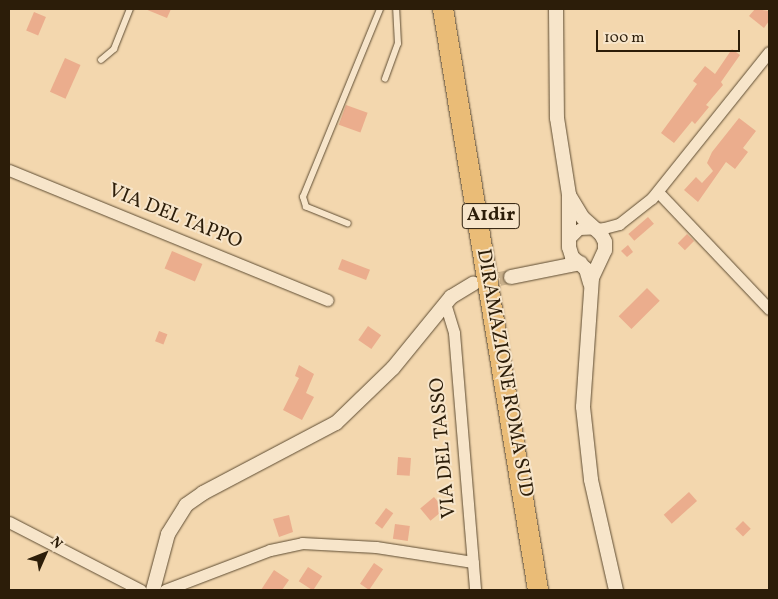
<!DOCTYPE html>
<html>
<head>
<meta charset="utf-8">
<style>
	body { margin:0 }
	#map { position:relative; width:778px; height:599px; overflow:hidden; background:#f3d7ae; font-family:Vollkorn,serif }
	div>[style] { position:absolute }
	.building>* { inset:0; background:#ebad8d; transform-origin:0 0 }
	.tertiary-tunnel>* { height:14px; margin-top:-7px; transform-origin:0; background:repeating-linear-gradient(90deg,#cbb28d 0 14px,transparent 0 21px) }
	.roads { filter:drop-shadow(0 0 1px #5e4c32) drop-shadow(0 0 1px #5e4c32) }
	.service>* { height:5.5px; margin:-2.75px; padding:0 2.75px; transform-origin:2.75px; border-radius:2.75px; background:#f7e5ca }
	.minor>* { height:11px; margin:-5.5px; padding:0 5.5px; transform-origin:5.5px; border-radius:5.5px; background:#f7e5ca }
	.tertiary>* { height:14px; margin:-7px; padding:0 7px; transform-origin:7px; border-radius:7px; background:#f7e5ca }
	.motorway>* { height:20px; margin:-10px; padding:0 10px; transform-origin:10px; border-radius:10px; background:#eabc77 }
	span { translate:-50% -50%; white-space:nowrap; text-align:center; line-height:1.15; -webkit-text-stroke:4px #f7e5ca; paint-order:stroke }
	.shield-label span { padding:1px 4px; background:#f7e5ca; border:1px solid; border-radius:4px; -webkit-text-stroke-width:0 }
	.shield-label { font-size:19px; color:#2c1d09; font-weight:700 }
	.street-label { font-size:20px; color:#2c1d09 }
	.frame { position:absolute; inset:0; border:10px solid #2c1d09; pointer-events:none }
	.north { position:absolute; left:20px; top:529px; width:50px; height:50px; -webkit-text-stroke:4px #f7e5ca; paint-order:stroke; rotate:46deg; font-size:14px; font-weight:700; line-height:20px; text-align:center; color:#2c1d09 }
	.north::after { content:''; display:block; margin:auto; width:18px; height:22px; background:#2c1d09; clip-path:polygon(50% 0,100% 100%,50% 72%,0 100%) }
	.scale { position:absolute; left:596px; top:30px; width:144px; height:22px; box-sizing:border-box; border:2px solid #2c1d09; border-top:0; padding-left:6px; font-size:15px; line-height:18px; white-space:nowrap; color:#2c1d09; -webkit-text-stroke:4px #f7e5ca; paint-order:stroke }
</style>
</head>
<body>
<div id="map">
	<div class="building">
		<div style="clip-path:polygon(145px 9px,171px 9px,167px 18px)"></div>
		<div style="clip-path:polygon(755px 9px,769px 11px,769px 21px,764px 28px,749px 16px)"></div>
		<div style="left:34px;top:12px;width:13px;height:20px;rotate:23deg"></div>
		<div style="clip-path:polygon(732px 49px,740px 55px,721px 82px,723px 85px,706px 105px,709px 107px,695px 124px,692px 121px,674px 143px,661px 133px,697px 84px,693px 81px,705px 66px,715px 74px)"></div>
		<div style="left:65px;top:58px;width:17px;height:37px;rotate:24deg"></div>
		<div style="left:346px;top:105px;width:23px;height:21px;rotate:20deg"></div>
		<div style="clip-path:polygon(739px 118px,756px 131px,743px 148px,748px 152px,735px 169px,726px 162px,698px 202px,684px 190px,696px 177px,702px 183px,713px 171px,707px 163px,712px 152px)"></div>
		<div style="left:648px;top:217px;width:9px;height:26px;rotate:49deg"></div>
		<div style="left:687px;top:234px;width:10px;height:13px;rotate:45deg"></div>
		<div style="clip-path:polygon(628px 245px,633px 252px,627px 257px,621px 251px)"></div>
		<div style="left:172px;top:251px;width:33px;height:19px;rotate:23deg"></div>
		<div style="left:342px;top:259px;width:30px;height:11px;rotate:21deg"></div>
		<div style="left:647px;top:288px;width:18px;height:40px;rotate:45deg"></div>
		<div style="left:368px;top:326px;width:16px;height:17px;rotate:35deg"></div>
		<div style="left:159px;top:331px;width:9px;height:11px;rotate:21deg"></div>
		<div style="clip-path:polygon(299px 365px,314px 374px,306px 393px,314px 397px,302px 420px,283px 410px,299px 378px,295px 376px)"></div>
		<div style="left:398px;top:457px;width:13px;height:18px;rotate:4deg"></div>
		<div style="left:689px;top:492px;width:12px;height:34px;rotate:48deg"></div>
		<div style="left:434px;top:497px;width:16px;height:18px;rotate:50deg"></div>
		<div style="left:386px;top:508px;width:9px;height:19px;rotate:36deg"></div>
		<div style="clip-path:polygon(289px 515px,293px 532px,279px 537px,273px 519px)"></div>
		<div style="left:743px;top:521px;width:11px;height:11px;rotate:45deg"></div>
		<div style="left:395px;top:524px;width:15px;height:15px;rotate:8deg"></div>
		<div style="left:374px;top:563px;width:11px;height:25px;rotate:34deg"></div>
		<div style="left:308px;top:567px;width:17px;height:17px;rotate:33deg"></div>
		<div style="clip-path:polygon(274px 570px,289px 580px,282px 590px,261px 590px)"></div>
	</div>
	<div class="tertiary-tunnel">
		<div style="left:479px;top:283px;width:33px;rotate:-11deg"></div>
	</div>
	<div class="roads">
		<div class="service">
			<div style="left:101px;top:60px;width:17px;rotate:-40deg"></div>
			<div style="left:114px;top:49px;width:43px;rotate:-68.2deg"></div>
			<div style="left:385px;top:79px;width:37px;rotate:-70deg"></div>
			<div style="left:398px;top:44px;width:35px;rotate:-93deg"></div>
			<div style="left:348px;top:224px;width:45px;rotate:-158deg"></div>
			<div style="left:306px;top:207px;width:10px;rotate:-107deg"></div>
			<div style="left:303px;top:197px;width:203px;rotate:-67.7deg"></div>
		</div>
		<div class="minor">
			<div style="left:9px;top:170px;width:344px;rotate:22.2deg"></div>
			<div style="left:658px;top:192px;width:161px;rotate:46.5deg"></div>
			<div style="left:569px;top:239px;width:14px;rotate:-45deg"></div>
			<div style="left:579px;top:229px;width:25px;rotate:-2deg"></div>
			<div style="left:604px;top:228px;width:16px;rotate:-15deg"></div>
			<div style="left:619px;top:224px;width:42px;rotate:-38.2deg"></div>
			<div style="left:652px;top:198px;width:187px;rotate:-51.3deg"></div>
			<div style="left:445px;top:303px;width:31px;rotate:73deg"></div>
			<div style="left:454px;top:333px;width:258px;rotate:85.3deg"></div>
			<div style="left:9px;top:522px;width:148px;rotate:27.3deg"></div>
			<div style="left:165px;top:590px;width:112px;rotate:-20.9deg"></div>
			<div style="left:270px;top:550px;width:33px;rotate:-12deg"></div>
			<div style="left:302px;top:543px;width:74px;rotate:3.1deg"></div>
			<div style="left:376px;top:547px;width:98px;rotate:8.8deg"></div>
		</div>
		<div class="tertiary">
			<div style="left:556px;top:9px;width:109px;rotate:89.5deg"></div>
			<div style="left:557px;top:118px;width:78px;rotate:81.1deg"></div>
			<div style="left:569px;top:195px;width:52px;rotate:90deg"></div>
			<div style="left:569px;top:247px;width:10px;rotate:73deg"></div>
			<div style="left:572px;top:257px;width:18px;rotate:41deg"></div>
			<div style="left:586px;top:269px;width:15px;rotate:74deg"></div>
			<div style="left:569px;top:195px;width:27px;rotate:59deg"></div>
			<div style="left:583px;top:218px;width:24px;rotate:42deg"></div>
			<div style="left:601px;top:234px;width:9px;rotate:63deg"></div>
			<div style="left:605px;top:242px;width:8px;rotate:90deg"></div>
			<div style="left:605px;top:250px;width:31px;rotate:115deg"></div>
			<div style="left:592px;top:278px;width:129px;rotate:94deg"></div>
			<div style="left:583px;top:407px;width:73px;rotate:83.7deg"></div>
			<div style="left:591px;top:480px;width:113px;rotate:77.2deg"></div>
			<div style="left:511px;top:277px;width:71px;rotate:-11.3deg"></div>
			<div style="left:153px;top:590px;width:58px;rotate:-75deg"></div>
			<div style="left:168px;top:534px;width:34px;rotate:-58deg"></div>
			<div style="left:186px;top:505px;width:21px;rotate:-35deg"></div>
			<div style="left:203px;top:493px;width:150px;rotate:-27.8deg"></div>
			<div style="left:336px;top:423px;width:79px;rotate:-44deg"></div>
			<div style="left:393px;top:368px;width:92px;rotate:-50.8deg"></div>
			<div style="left:451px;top:297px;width:26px;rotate:-31deg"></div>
		</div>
		<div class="motorway">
			<div style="left:443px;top:9px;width:589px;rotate:80.71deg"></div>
		</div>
	</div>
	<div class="shield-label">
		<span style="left:491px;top:216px">A1dir</span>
	</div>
	<div class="street-label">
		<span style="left:175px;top:217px;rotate:22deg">VIA DEL TAPPO</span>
		<span style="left:504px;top:373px;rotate:80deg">DIRAMAZIONE ROMA SUD</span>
		<span style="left:444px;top:448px;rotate:-95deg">VIA DEL TASSO</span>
	</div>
	<div class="frame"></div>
	<div class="north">N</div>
	<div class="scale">100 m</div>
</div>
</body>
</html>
